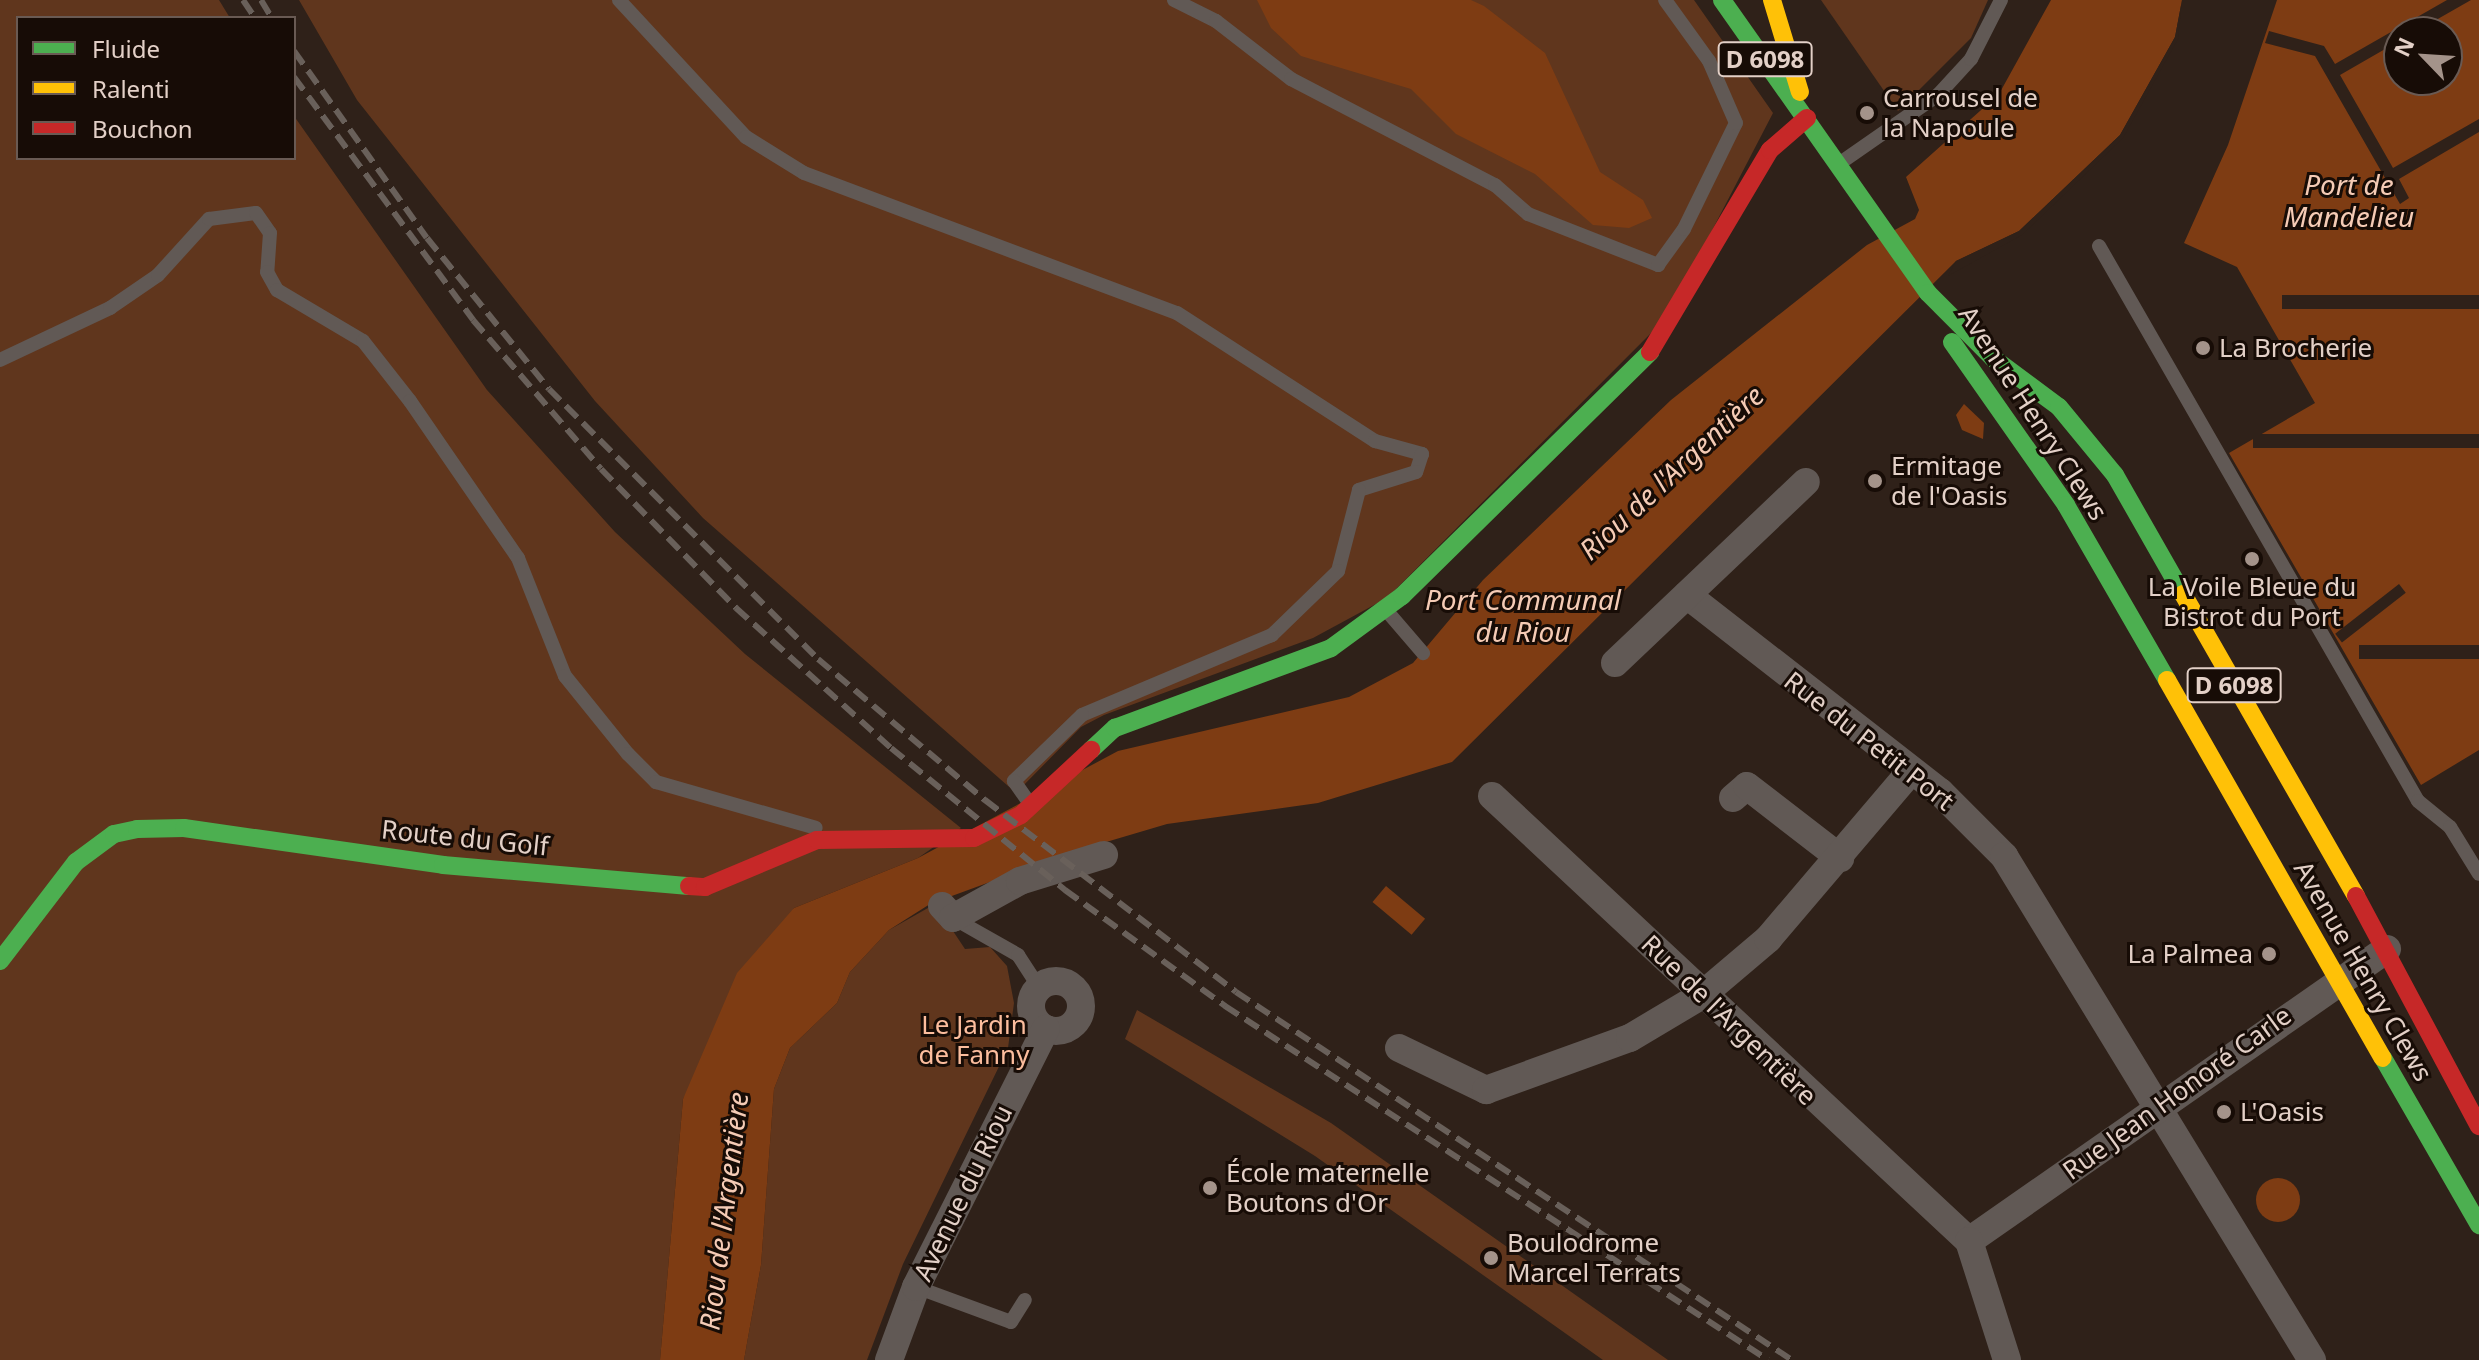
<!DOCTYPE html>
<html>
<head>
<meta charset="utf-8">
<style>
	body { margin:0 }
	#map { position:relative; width:2479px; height:1360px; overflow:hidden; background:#2f2119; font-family:"Noto Sans",sans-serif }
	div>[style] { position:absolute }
	.green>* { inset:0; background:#60361d }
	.water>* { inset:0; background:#7e3c13; transform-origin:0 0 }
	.round { border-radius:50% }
	.pier>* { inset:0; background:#2f2119; transform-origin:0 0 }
	.lane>* { height:14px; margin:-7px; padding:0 7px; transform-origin:7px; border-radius:7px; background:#615955 }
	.street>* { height:28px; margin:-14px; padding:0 14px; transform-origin:14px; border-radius:14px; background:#615955 }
	.street>.ring { margin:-14px; padding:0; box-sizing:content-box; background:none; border:28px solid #615955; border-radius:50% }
	.fast>* { height:18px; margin:-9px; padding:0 9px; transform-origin:9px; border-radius:9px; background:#4caf50 }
	.slow>* { height:18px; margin:-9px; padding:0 9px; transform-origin:9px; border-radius:9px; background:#ffc107 }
	.jam>* { height:18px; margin:-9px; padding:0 9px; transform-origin:9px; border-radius:9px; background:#c62828 }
	.rail>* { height:6px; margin-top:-3px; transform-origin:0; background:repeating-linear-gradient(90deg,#69605a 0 16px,transparent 0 24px) }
	.dots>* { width:22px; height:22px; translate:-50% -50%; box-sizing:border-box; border:4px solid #170c06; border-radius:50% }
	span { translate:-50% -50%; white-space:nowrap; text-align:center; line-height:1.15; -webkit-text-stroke:6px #170c06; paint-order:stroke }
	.shield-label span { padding:2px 6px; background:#170c06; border:2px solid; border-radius:6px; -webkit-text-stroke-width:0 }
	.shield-label { font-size:24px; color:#e3d0c7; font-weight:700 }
	.poi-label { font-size:26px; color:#e3d0c7 }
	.left { translate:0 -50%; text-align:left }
	.right { translate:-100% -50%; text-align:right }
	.street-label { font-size:26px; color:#e3d0c7 }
	.park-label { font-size:26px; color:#fcbd9d }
	.water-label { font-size:28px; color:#f5cbb5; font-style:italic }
	.legend { position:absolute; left:16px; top:16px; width:280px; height:144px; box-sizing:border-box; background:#170c06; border:2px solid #695a53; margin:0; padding:10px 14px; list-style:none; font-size:24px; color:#e3d0c7 }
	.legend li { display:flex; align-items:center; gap:16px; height:40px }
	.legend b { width:40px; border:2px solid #695a53 }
	.north { position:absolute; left:2383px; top:16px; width:80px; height:80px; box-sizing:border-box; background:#170c06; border:2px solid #695a53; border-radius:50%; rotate:295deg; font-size:22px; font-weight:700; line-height:32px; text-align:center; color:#e3d0c7 }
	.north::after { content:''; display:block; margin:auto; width:28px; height:36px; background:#a4938a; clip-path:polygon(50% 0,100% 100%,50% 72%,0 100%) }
</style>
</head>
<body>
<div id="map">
	<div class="green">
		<div style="clip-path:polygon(0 0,219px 0,230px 18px,18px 18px,18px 158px,294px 158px,294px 116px,487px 390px,615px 532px,745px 654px,961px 828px,918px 858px,794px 908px,683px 1099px,660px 1360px,0 1360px)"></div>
		<div style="clip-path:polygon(299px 0,1694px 0,1773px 113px,1667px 317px,1387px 598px,1313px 638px,1104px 715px,1081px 727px,1016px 793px,703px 518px,595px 401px,357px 100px)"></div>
		<div style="clip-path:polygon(1821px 0,1988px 0,1971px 38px,1898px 111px)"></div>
		<div style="clip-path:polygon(935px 904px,965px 949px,990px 947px,1007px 966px,1014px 1003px,1008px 1048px,903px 1264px,867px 1360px,744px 1360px,761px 1265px,774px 1089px,790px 1048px,837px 1003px,850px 972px,889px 930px)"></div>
		<div style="clip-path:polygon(1137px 1010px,1331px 1123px,1668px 1360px,1603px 1360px,1315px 1156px,1125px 1039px)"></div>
	</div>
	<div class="water">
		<div style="clip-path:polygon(1257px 0,1471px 0,1484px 6px,1545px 53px,1600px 172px,1643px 200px,1652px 218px,1629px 228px,1593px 225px,1535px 174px,1456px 134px,1411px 89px,1301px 56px,1271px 28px)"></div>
		<div style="clip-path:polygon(2051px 0,2182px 0,2175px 37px,2120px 135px,2019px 231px,1956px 261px,1452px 762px,1318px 803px,1167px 824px,1069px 853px,930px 904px,889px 930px,850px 972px,837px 1003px,790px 1048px,774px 1089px,761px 1265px,744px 1360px,660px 1360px,683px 1099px,737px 973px,794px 908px,918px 858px,1118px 751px,1349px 697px,1413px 663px,1483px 580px,1671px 400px,1867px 245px,1915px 219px,1919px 210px,1906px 177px,1999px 94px)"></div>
		<div style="clip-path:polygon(evenodd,2277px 0,2479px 0,2479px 750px,2421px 785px,2229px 453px,2315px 403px,2237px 267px,2184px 243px,2228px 145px,2277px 0,2399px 32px,2447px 32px,2447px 80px,2399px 80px,2399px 32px)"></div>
		<div style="clip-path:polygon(1964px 404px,1984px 423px,1983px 439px,1962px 430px,1956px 415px)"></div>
		<div style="left:1386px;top:886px;width:51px;height:21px;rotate:40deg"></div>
		<div class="round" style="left:2256px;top:1178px;width:44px;height:44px"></div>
	</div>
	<div class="pier">
		<div style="clip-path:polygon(2182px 0,2178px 39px,2123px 138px,2022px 235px,1948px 276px,1956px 261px,2019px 231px,2120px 135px,2175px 37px)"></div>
		<div style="clip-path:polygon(2447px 0,2471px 0,2415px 32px,2399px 32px,2399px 41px,2340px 75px,2393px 168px,2479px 119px,2479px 132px,2399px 179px,2409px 198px,2400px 204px,2315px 56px,2265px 43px,2269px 31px,2324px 46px,2335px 64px)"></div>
		<div style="left:2479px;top:295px;width:14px;height:197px;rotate:90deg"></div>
		<div style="left:2479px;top:434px;width:14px;height:226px;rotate:90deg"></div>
		<div style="left:2399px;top:584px;width:11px;height:81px;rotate:52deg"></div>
		<div style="left:2479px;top:645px;width:14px;height:120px;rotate:90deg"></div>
	</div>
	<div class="lane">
		<div style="left:619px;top:0;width:187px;rotate:47.2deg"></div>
		<div style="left:746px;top:137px;width:68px;rotate:31.8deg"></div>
		<div style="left:804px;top:173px;width:398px;rotate:20.6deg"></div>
		<div style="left:1177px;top:313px;width:236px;rotate:32.9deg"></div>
		<div style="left:1375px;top:441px;width:49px;rotate:15.5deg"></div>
		<div style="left:1422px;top:454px;width:19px;rotate:108deg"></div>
		<div style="left:1416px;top:472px;width:60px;rotate:162.5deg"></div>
		<div style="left:1359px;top:490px;width:84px;rotate:104.5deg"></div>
		<div style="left:1338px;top:571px;width:92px;rotate:135.9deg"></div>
		<div style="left:1272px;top:635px;width:206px;rotate:157.2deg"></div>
		<div style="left:1082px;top:715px;width:95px;rotate:135.9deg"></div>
		<div style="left:1014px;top:781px;width:24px;rotate:55deg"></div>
		<div style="left:1174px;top:0;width:47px;rotate:26.6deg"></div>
		<div style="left:1216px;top:21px;width:95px;rotate:37.7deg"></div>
		<div style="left:1291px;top:79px;width:230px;rotate:27.5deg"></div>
		<div style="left:1495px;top:185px;width:44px;rotate:41.3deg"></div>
		<div style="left:1528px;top:214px;width:140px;rotate:21.4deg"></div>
		<div style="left:1658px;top:265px;width:44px;rotate:-54.2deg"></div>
		<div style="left:1684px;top:229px;width:118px;rotate:-63.9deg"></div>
		<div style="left:1736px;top:123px;width:68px;rotate:-113.5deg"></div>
		<div style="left:1709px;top:61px;width:75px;rotate:-125.8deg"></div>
		<div style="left:1843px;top:161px;width:116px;rotate:-34.8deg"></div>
		<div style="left:1938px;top:95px;width:49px;rotate:-47.5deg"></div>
		<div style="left:1971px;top:59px;width:66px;rotate:-63deg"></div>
		<div style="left:2099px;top:246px;width:640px;rotate:60.11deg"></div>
		<div style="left:2418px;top:801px;width:41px;rotate:39.1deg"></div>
		<div style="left:2450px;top:827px;width:55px;rotate:58.3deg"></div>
		<div style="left:0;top:360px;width:122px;rotate:-25.3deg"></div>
		<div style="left:110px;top:308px;width:58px;rotate:-34.5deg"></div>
		<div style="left:158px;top:275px;width:76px;rotate:-47.7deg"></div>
		<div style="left:209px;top:219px;width:47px;rotate:-7.3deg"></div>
		<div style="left:256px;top:213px;width:24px;rotate:55deg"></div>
		<div style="left:270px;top:233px;width:39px;rotate:94deg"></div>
		<div style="left:267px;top:272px;width:21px;rotate:61deg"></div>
		<div style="left:277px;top:290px;width:100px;rotate:30.7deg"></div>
		<div style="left:363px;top:341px;width:76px;rotate:51.9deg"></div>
		<div style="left:410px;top:401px;width:191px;rotate:55.5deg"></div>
		<div style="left:518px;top:558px;width:127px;rotate:68.3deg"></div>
		<div style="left:565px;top:676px;width:100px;rotate:51.1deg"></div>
		<div style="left:628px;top:754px;width:40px;rotate:45deg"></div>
		<div style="left:656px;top:782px;width:166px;rotate:16deg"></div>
		<div style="left:1386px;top:610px;width:57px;rotate:49.3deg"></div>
		<div style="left:953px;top:918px;width:75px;rotate:29.6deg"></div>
		<div style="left:1018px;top:955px;width:38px;rotate:57deg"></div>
		<div style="left:916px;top:1287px;width:101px;rotate:20.2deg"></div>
		<div style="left:1011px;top:1322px;width:26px;rotate:-58deg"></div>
	</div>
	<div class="street">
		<div style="left:1687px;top:595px;width:321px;rotate:37.9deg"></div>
		<div style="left:1940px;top:792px;width:91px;rotate:45deg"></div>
		<div style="left:2004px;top:856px;width:591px;rotate:58.57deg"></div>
		<div style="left:1615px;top:663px;width:263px;rotate:-43.5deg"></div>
		<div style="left:1492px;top:796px;width:652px;rotate:43.01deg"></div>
		<div style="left:1733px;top:798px;width:18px;rotate:-41deg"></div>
		<div style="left:1747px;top:786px;width:118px;rotate:37.7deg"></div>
		<div style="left:942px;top:906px;width:16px;rotate:47deg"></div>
		<div style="left:953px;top:918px;width:77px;rotate:-28.9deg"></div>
		<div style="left:1020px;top:881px;width:88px;rotate:-17.2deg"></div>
		<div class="ring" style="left:1031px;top:981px;width:22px;height:22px"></div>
		<div style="left:1399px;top:1048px;width:97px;rotate:25.8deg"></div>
		<div style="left:1486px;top:1090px;width:153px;rotate:-19.9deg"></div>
		<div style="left:1630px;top:1038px;width:84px;rotate:-30.8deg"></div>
		<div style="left:1702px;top:995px;width:87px;rotate:-40.3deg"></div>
		<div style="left:1768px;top:939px;width:221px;rotate:-49.6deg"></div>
		<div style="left:1969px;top:1241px;width:510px;rotate:-34.94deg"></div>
		<div style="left:1969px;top:1241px;width:125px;rotate:72.3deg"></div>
		<div style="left:889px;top:1360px;width:78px;rotate:-69.7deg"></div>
		<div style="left:916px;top:1287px;width:289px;rotate:-63.3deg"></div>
	</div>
	<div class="fast">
		<div style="left:1722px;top:0;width:358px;rotate:54.9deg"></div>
		<div style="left:1928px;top:293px;width:92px;rotate:45deg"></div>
		<div style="left:1993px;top:358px;width:82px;rotate:36.6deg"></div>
		<div style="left:2059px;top:407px;width:88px;rotate:50.5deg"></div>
		<div style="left:2115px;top:475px;width:137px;rotate:60.3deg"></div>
		<div style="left:1952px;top:342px;width:199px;rotate:55deg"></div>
		<div style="left:2066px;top:505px;width:202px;rotate:60deg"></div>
		<div style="left:1091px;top:750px;width:33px;rotate:-43deg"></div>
		<div style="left:1115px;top:728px;width:230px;rotate:-20.3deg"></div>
		<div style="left:1331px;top:648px;width:88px;rotate:-36.2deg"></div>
		<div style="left:1402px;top:596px;width:348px;rotate:-44.5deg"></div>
		<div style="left:0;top:961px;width:125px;rotate:-52.5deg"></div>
		<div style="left:76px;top:862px;width:47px;rotate:-36.4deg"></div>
		<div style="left:114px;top:834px;width:24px;rotate:-12deg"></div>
		<div style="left:137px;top:829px;width:47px;rotate:-1.2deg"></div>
		<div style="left:184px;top:828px;width:262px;rotate:8.1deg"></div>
		<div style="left:443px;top:865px;width:247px;rotate:4.9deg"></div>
		<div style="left:2383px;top:1058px;width:193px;rotate:60.1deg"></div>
	</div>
	<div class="slow">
		<div style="left:1772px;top:0;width:96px;rotate:73.1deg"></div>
		<div style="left:2183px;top:594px;width:348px;rotate:60.2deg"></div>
		<div style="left:2167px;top:680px;width:435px;rotate:60.3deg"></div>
	</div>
	<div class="jam">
		<div style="left:1650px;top:352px;width:235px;rotate:-59.3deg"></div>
		<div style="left:1770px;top:150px;width:49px;rotate:-40.9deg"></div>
		<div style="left:689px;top:886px;width:16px;rotate:4deg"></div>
		<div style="left:705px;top:887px;width:121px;rotate:-22.8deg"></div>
		<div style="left:817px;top:840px;width:157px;rotate:-0.7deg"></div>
		<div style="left:974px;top:838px;width:52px;rotate:-26.1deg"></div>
		<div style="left:1021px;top:815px;width:96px;rotate:-42.9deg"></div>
		<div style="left:2356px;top:896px;width:261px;rotate:61.9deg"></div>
	</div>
	<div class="rail">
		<div style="left:243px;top:0;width:22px;rotate:56deg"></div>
		<div style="left:261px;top:0;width:21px;rotate:59deg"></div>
		<div style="left:294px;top:51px;width:229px;rotate:54.6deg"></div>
		<div style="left:427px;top:238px;width:194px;rotate:51.1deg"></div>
		<div style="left:549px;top:389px;width:381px;rotate:45.1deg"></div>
		<div style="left:818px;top:659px;width:219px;rotate:40.2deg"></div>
		<div style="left:985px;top:800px;width:316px;rotate:37.4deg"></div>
		<div style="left:1236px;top:992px;width:667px;rotate:33.5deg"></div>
		<div style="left:294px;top:77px;width:302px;rotate:53.6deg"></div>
		<div style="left:473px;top:320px;width:196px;rotate:49.3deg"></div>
		<div style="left:601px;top:469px;width:194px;rotate:45.8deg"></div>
		<div style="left:736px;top:608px;width:209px;rotate:42.1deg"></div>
		<div style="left:891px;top:748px;width:225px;rotate:39.2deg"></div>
		<div style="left:1065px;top:890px;width:198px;rotate:35.9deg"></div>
		<div style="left:1225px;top:1006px;width:648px;rotate:33.1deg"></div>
	</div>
	<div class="dots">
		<div style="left:1867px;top:113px;background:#a4938a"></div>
		<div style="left:2203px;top:348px;background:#a4938a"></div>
		<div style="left:1875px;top:481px;background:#a4938a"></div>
		<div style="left:2252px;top:559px;background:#a4938a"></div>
		<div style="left:2269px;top:954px;background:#a4938a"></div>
		<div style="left:2224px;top:1112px;background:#a4938a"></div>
		<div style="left:1210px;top:1188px;background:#a4938a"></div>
		<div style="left:1491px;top:1258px;background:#a4938a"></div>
	</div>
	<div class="shield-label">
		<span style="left:1765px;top:59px">D 6098</span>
		<span style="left:2234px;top:685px">D 6098</span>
	</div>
	<div class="poi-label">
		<span class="left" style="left:1883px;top:113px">Carrousel de<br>la Napoule</span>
		<span class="left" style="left:2219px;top:348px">La Brocherie</span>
		<span class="left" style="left:1891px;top:481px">Ermitage<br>de l'Oasis</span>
		<span style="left:2252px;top:602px">La Voile Bleue du<br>Bistrot du Port</span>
		<span class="right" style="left:2253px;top:954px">La Palmea</span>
		<span class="left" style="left:2240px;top:1112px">L'Oasis</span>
		<span class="left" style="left:1226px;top:1188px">École maternelle<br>Boutons d'Or</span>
		<span class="left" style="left:1507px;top:1258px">Boulodrome<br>Marcel Terrats</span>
	</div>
	<div class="street-label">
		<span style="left:2033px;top:413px;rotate:57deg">Avenue Henry Clews</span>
		<span style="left:1869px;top:741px;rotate:38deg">Rue du Petit Port</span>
		<span style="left:465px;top:838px;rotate:6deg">Route du Golf</span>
		<span style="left:2363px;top:971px;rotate:60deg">Avenue Henry Clews</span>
		<span style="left:1729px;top:1020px;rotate:44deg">Rue de l'Argentière</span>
		<span style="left:2177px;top:1093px;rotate:-36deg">Rue Jean Honoré Carle</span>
		<span style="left:963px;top:1193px;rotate:-64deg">Avenue du Riou</span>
	</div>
	<div class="park-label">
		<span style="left:974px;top:1040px">Le Jardin<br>de Fanny</span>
	</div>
	<div class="water-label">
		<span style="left:2349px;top:200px">Port de<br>Mandelieu</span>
		<span style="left:1671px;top:472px;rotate:-43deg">Riou de l'Argentière</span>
		<span style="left:1523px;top:615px">Port Communal<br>du Riou</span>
		<span style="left:723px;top:1211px;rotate:-83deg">Riou de l'Argentière</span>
	</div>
	<ul class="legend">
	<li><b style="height:10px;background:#4caf50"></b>Fluide</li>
	<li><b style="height:10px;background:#ffc107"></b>Ralenti</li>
	<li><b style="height:10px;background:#c62828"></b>Bouchon</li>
	</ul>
	<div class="north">N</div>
</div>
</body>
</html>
